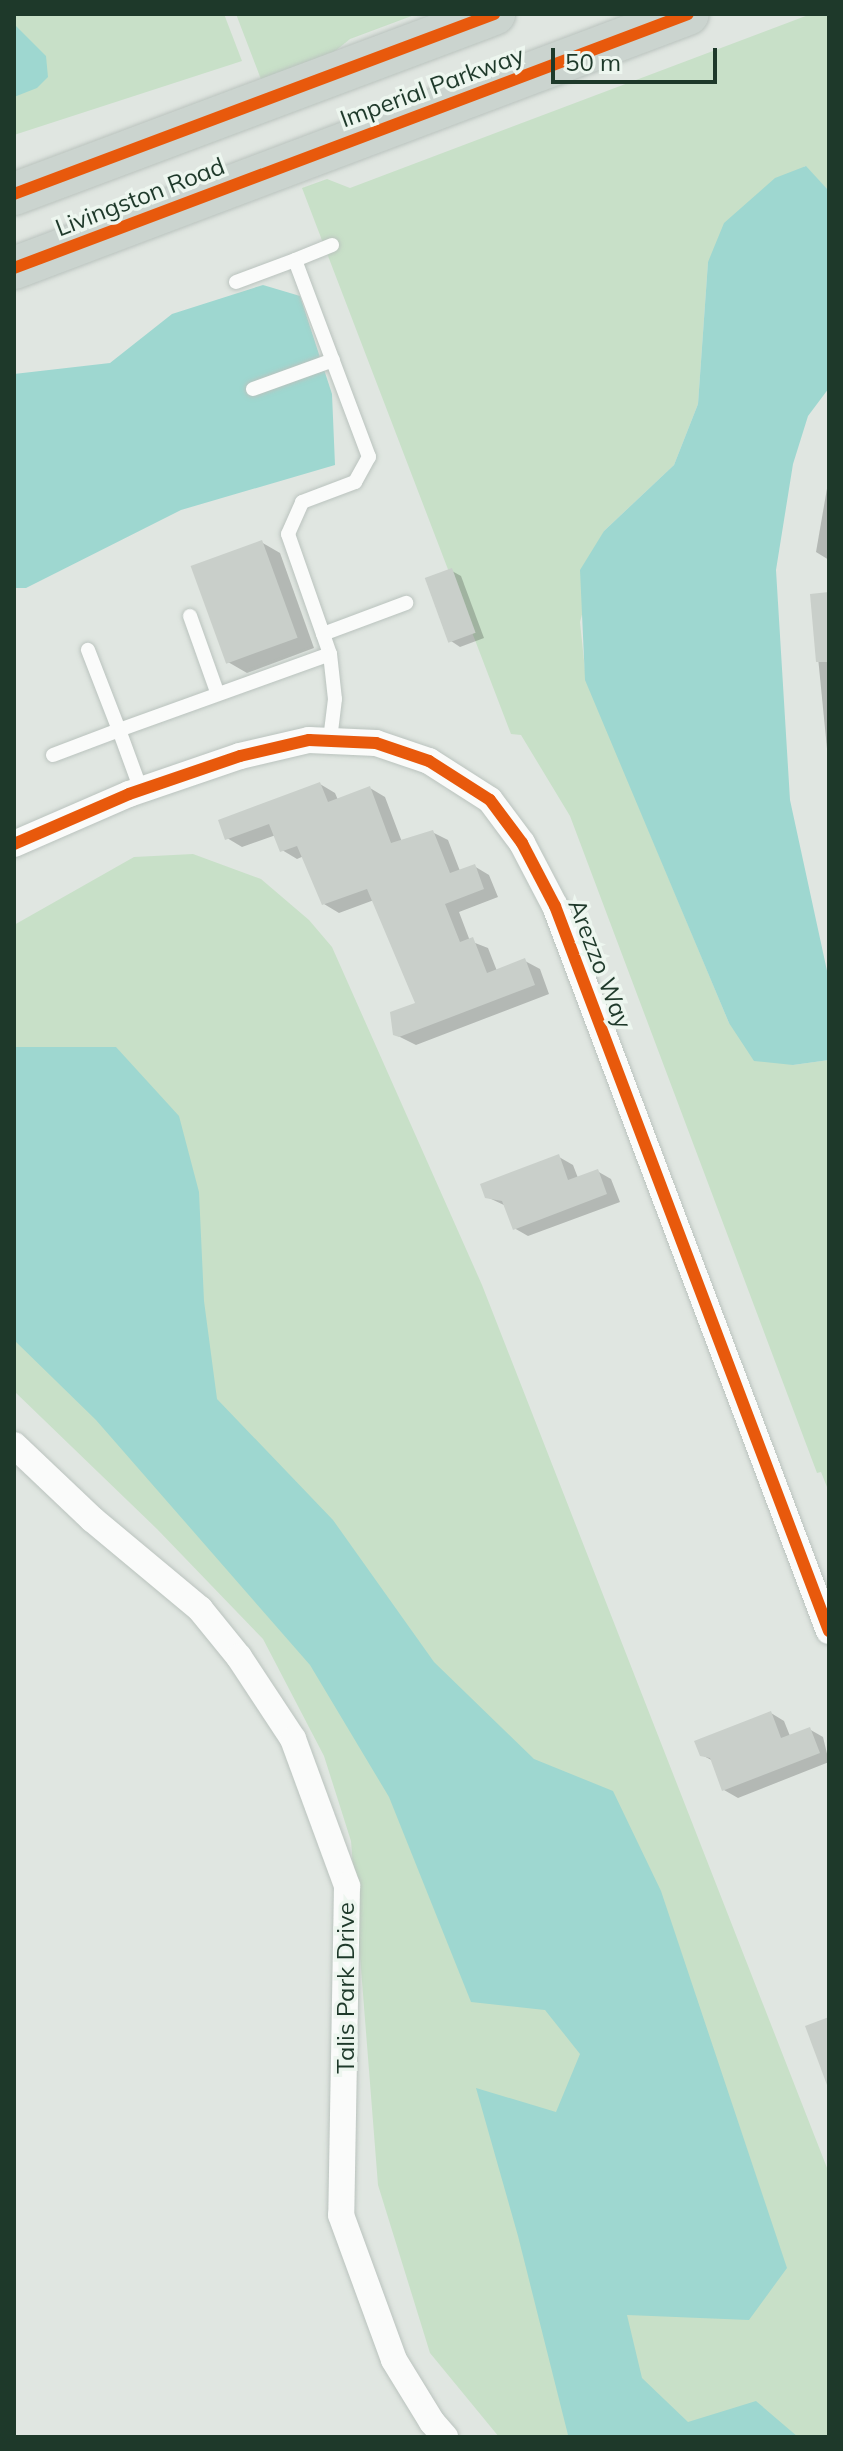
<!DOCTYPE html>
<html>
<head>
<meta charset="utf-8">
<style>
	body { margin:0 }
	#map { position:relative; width:843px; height:2451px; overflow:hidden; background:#e0e6e1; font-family:Mulish,sans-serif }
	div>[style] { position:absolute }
	.green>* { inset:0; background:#c8e0c8 }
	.water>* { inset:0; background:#9ed7d0 }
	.shadow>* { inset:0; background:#0003 }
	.building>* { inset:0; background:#c9cfca; transform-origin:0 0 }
	.roads { filter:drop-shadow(0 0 2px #bac3be) drop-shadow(0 0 2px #bac3be) }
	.service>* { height:14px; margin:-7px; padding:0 7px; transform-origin:7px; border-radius:7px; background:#fafbfa }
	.minor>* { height:26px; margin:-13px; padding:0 13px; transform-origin:13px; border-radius:13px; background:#fafbfa }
	.primary>* { height:42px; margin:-21px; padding:0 21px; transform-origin:21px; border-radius:21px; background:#cbd4cf }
	.cycleway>* { height:12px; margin:-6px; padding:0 6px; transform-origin:6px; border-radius:6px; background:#e8590c }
	span { translate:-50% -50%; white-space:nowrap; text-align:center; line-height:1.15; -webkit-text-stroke:7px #edf6ef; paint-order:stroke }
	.street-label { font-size:24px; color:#1e392a }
	.frame { position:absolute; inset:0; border:16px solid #1e392a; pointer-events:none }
	.scale { position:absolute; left:551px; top:48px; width:166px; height:36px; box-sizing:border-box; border:4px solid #1e392a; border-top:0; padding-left:10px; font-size:24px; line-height:28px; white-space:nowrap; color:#1e392a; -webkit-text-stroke:6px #edf6ef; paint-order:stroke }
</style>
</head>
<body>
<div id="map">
	<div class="green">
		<div style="clip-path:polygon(14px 14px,224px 14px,242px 61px,14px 135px)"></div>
		<div style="clip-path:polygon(236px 14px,417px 14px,350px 39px,313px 69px,264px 87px)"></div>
		<div style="clip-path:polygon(811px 14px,829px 14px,829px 191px,805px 166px,708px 262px,698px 404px,674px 465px,604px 531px,580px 622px,586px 680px,729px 1023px,793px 1065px,829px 1060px,829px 1492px,821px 1472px,817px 1473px,570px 816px,521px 735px,511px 734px,302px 188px,327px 179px,350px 188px)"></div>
		<div style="clip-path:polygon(193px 854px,261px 879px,309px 920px,332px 947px,482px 1285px,829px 2173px,829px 2437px,499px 2437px,430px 2353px,378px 2185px,351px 1841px,324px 1756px,263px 1639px,157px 1529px,14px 1391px,14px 925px,134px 857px)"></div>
	</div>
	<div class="water">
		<div style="clip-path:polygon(14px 24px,46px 56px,48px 77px,37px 88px,14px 97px)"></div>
		<div style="clip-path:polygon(806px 166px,829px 191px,829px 388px,808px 416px,793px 464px,776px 570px,790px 800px,829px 980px,829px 1060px,793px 1065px,754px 1061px,729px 1023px,585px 680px,580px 570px,604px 531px,674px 465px,698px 404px,708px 262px,724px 223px,775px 178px)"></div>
		<div style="clip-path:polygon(263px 285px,300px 296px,332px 394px,335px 465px,181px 510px,26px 588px,14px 588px,14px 374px,110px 363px,172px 314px)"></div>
		<div style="clip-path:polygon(14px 1047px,116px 1047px,179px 1116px,199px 1192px,204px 1301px,217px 1399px,333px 1520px,434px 1662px,534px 1759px,613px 1791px,661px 1891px,787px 2268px,749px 2320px,627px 2315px,642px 2378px,688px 2422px,756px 2401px,798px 2437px,568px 2435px,518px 2236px,476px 2088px,556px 2112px,580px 2054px,545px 2010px,471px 2002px,389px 1797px,310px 1665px,96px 1420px,14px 1340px)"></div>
	</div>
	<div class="shadow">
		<div style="clip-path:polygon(829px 477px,829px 560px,816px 552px)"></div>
		<div style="clip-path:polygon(261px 542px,280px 553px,314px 648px,247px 673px,228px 662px)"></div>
		<div style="clip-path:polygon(452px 571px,461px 576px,484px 638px,460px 647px,451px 641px)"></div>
		<div style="clip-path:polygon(829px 594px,829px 769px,812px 596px)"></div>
		<div style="clip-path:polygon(320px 784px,335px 793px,338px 800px,370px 788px,385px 797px,402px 842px,432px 832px,448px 840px,460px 871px,474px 866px,489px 875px,498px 897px,459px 912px,470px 941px,488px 948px,497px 971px,525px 961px,540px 969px,549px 994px,416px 1045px,394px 1034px,417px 1005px,374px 900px,339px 913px,324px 904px,304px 856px,297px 859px,282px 850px,276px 835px,242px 847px,227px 838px)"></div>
		<div style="clip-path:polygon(559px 1157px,573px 1165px,578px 1178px,597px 1171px,611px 1179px,620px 1202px,528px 1236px,514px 1228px,506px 1206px,487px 1197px)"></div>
		<div style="clip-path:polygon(771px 1713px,784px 1721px,790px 1736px,809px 1729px,823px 1737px,829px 1762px,738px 1798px,724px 1790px,713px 1761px,702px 1755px)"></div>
	</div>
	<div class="building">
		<div style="left:262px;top:540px;width:104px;height:76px;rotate:70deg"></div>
		<div style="left:452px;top:568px;width:69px;height:29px;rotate:70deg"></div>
		<div style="clip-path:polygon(829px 592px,829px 662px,816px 662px,810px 594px)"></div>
		<div style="clip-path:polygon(320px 782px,328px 802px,370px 786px,391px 843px,433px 830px,450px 873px,475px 864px,484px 889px,445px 904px,460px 942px,473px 937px,487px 973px,525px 958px,535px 985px,399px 1037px,393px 1035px,390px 1012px,415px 1003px,367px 889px,322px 905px,297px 846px,280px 852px,269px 824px,225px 840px,218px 820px)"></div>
		<div style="clip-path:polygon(559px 1154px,568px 1180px,598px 1169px,607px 1194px,513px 1230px,502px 1201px,485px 1198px,480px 1184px)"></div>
		<div style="clip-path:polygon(771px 1711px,781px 1738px,810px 1727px,820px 1753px,722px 1791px,710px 1758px,700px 1756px,694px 1741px)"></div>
		<div style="clip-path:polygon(829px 2017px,829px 2085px,827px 2085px,805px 2026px)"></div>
	</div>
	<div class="roads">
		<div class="service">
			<div style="left:236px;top:282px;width:63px;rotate:-20.4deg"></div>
			<div style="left:253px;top:389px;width:85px;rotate:-19.9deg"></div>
			<div style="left:190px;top:616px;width:81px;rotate:70.4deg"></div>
			<div style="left:323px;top:634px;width:89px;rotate:-20.5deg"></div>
			<div style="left:330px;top:654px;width:127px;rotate:-109.3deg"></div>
			<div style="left:288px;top:534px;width:35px;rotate:-66deg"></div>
			<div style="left:302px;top:502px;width:57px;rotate:-20.7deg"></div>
			<div style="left:355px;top:482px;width:29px;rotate:-61deg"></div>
			<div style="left:369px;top:457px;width:210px;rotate:-110.6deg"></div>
			<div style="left:295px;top:260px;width:40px;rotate:-22deg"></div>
			<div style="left:53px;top:755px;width:71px;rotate:-20.7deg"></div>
			<div style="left:119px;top:730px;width:86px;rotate:-111.2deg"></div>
			<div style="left:141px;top:790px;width:64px;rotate:-110.1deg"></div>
			<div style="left:119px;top:730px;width:224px;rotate:-19.8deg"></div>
			<div style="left:330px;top:654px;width:45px;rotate:83.7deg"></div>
			<div style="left:335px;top:699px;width:41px;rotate:97deg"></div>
		</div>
		<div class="minor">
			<div style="left:14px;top:844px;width:125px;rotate:-23.5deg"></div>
			<div style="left:129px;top:794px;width:117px;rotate:-18.9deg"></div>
			<div style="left:240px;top:756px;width:71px;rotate:-13.1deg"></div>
			<div style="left:309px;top:740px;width:67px;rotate:2.6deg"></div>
			<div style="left:376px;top:743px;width:56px;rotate:18.8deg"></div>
			<div style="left:429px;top:761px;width:72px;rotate:32.6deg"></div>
			<div style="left:490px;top:800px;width:54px;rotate:53.3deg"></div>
			<div style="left:522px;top:843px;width:71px;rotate:62.4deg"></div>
			<div style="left:555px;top:906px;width:775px;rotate:69.3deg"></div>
			<div style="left:14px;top:1445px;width:108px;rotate:43.5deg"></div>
			<div style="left:92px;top:1519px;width:141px;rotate:39.8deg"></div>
			<div style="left:200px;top:1609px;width:62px;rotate:50.9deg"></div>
			<div style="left:239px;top:1657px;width:98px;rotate:56.6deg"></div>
			<div style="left:293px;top:1739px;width:157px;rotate:69.8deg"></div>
			<div style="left:347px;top:1886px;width:329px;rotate:91deg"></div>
			<div style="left:341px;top:2215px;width:154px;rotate:69.9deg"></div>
			<div style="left:394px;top:2360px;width:73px;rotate:58.5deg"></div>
			<div style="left:432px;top:2422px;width:20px;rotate:49deg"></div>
		</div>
		<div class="primary">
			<div style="left:14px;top:194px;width:513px;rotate:-20.56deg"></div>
			<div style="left:14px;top:268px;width:720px;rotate:-20.65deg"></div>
		</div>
	</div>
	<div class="cycleway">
		<div style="left:14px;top:194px;width:513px;rotate:-20.56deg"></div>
		<div style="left:14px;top:268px;width:720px;rotate:-20.65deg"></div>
		<div style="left:14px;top:844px;width:125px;rotate:-23.5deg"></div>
		<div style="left:129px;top:794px;width:117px;rotate:-18.9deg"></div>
		<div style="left:240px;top:756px;width:71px;rotate:-13.1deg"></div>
		<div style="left:309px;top:740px;width:67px;rotate:2.6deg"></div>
		<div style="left:376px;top:743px;width:56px;rotate:18.8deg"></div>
		<div style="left:429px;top:761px;width:72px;rotate:32.6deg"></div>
		<div style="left:490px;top:800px;width:54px;rotate:53.3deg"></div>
		<div style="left:522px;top:843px;width:71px;rotate:62.4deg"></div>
		<div style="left:555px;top:906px;width:775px;rotate:69.3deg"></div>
	</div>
	<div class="street-label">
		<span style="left:432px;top:87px;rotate:-20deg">Imperial Parkway</span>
		<span style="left:140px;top:197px;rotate:-21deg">Livingston Road</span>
		<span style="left:600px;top:964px;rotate:69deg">Arezzo Way</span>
		<span style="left:346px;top:1988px;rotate:-90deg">Talis Park Drive</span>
	</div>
	<div class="frame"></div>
	<div class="scale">50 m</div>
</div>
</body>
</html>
